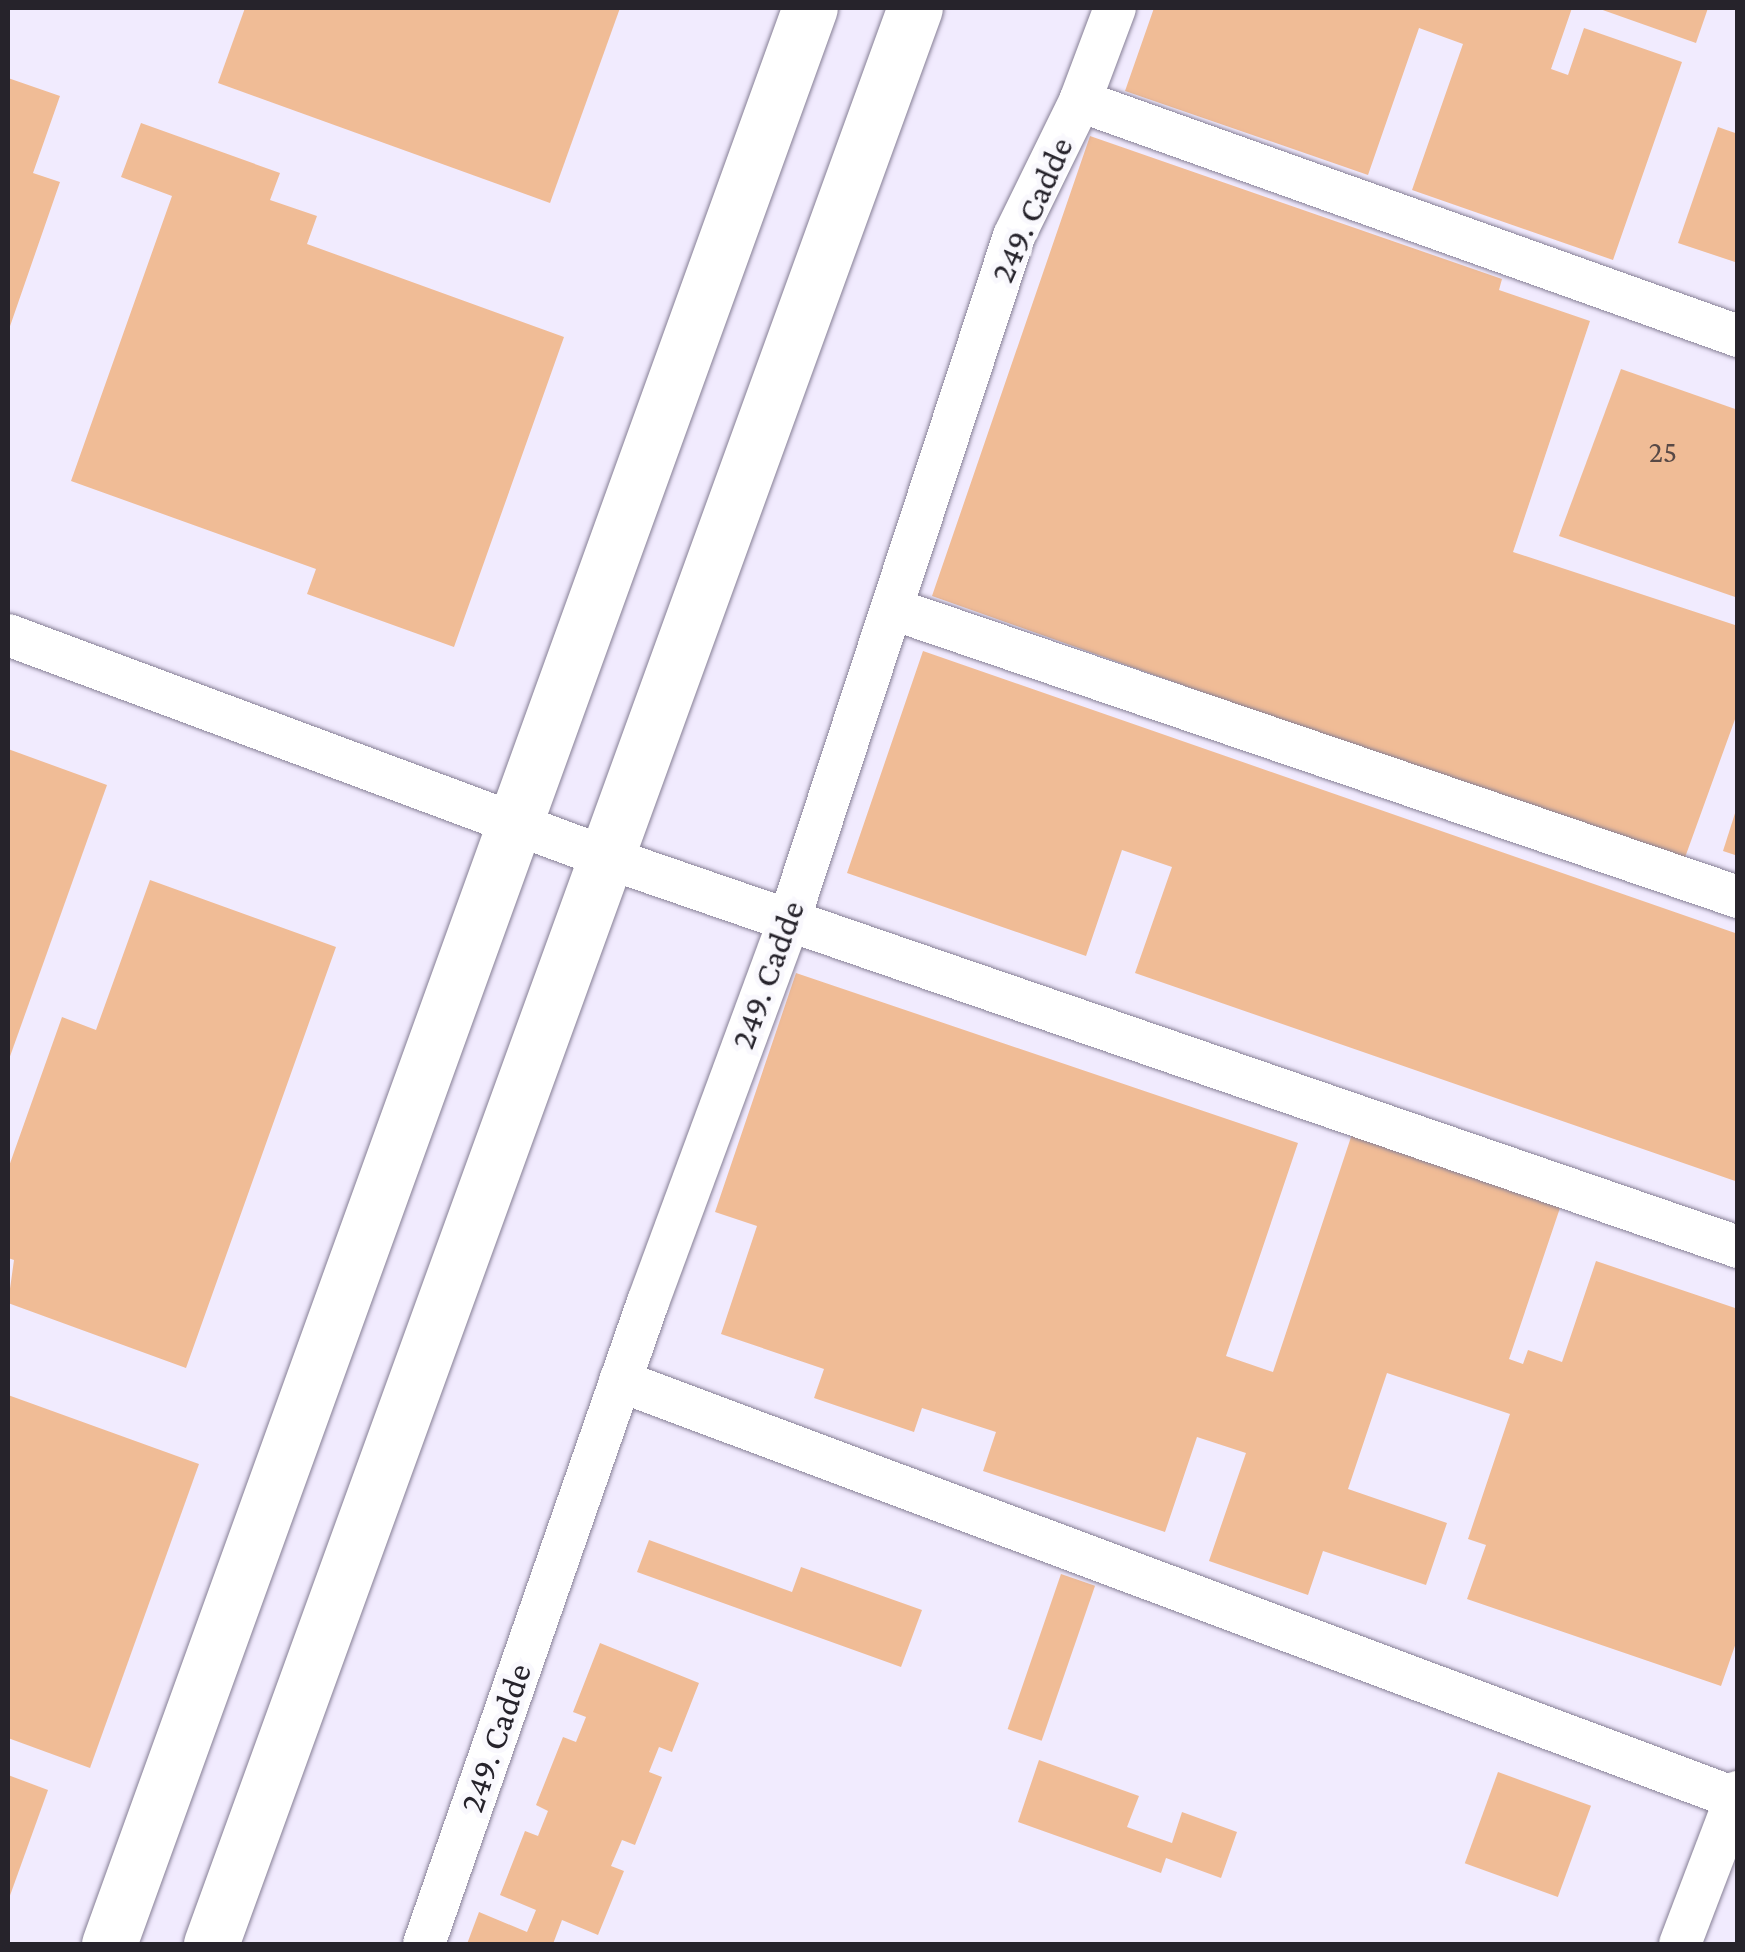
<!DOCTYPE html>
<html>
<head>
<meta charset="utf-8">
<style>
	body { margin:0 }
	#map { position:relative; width:1745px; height:1952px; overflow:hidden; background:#f9f8fd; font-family:"Crimson Pro",serif }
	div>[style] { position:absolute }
	.built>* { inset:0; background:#f1ebfe; transform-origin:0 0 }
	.building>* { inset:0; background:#f0bc96; transform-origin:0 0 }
	.roads { filter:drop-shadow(0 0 2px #867f95) drop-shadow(0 0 2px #867f95) }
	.street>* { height:42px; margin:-21px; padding:0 21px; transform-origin:21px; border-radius:21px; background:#fff }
	.secondary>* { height:55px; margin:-27.5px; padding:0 27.5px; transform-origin:27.5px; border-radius:27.5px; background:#fff }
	span { translate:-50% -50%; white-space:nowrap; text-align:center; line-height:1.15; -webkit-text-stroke:10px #f9f8fd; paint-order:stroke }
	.number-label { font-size:30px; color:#584946 }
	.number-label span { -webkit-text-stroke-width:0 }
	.street-label { font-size:35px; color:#26232b }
	.frame { position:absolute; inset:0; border:10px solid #26232b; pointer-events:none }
</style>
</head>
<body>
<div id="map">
	<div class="built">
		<div style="left:8px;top:8px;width:1729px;height:1936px"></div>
	</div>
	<div class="building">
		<div style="clip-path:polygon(245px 8px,620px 8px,550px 203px,218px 83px)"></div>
		<div style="clip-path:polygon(1154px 8px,1572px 8px,1551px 69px,1568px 75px,1584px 28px,1682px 62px,1613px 260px,1412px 190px,1463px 44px,1419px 28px,1368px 175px,1125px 91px)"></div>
		<div style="clip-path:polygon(1597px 8px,1708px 8px,1696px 43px)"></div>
		<div style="clip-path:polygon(8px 78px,60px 96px,33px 173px,60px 182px,8px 332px)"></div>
		<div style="clip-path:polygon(141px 123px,280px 173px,270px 200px,317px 216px,307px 244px,564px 337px,454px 647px,307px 594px,316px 569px,71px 481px,172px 196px,121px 177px)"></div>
		<div style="clip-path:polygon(1718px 127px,1738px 134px,1738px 263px,1678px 243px)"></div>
		<div style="clip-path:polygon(1090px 136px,1502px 279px,1499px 290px,1590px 321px,1513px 552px,1738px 626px,1738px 711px,1683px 863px,932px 596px)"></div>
		<div style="clip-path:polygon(1621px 369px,1738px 410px,1738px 598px,1559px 536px)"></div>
		<div style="clip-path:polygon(923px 651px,1738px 934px,1738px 1182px,1135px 973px,1172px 867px,1122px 850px,1086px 956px,847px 873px)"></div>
		<div style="clip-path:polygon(8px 749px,107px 785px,8px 1062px)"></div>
		<div style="clip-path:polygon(1737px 807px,1738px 807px,1738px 856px,1723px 851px)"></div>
		<div style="clip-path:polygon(150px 880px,336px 947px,186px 1368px,8px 1303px,14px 1260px,8px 1258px,8px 1169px,62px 1017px,96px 1030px)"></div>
		<div style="clip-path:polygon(796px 973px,1298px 1143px,1226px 1356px,1273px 1372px,1353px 1131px,1562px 1202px,1509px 1359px,1523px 1364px,1528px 1350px,1562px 1362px,1596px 1261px,1738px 1309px,1738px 1637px,1721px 1686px,1467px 1599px,1486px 1545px,1468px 1539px,1510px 1414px,1387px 1373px,1348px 1489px,1447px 1523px,1426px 1585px,1323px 1551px,1308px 1595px,1209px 1561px,1246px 1453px,1197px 1437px,1165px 1532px,983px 1471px,996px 1432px,922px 1408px,914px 1432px,814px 1398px,824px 1369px,721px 1334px,757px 1226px,715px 1212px)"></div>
		<div style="clip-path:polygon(8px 1395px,199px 1464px,90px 1768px,8px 1738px)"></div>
		<div style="clip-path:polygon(649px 1540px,792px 1592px,801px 1567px,922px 1610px,901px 1667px,637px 1572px)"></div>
		<div style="left:1061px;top:1574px;width:36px;height:164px;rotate:19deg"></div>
		<div style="clip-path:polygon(600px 1643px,699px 1683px,672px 1752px,659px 1747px,649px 1772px,662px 1777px,635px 1845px,622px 1840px,611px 1866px,624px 1871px,598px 1935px,562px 1920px,553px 1944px,467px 1944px,479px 1912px,527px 1932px,536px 1910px,500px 1895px,525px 1831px,538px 1836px,548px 1811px,536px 1805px,563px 1737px,576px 1742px,586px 1717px,573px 1712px)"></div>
		<div style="clip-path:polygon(1039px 1760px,1139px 1796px,1127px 1827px,1172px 1843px,1182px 1812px,1237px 1832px,1221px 1878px,1166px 1858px,1161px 1873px,1018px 1822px)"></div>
		<div style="left:1498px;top:1772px;width:99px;height:97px;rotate:20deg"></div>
		<div style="clip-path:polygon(8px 1775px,48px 1790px,8px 1901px)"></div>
	</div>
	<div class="roads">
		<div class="street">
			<div style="left:1080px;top:101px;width:699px;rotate:19.65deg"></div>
			<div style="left:893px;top:609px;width:893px;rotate:18.82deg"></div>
			<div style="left:8px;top:635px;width:634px;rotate:20.41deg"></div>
			<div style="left:602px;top:856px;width:1201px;rotate:18.99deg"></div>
			<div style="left:620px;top:1381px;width:1190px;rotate:20.51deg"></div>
			<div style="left:424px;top:1944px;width:680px;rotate:-70.77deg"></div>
			<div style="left:648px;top:1302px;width:407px;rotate:-69.7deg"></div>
			<div style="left:789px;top:920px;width:720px;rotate:-71.79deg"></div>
			<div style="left:1014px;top:236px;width:150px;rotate:-63.9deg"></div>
			<div style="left:1080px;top:101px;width:99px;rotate:-69.4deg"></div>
			<div style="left:1680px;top:1944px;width:163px;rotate:-69.1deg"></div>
		</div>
		<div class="secondary">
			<div style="left:109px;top:1944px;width:2059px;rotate:-70.1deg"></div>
			<div style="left:211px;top:1944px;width:2060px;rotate:-70.02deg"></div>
		</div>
	</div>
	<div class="number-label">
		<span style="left:1663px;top:452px">25</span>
	</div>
	<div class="street-label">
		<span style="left:1032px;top:210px;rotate:-66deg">249. Cadde</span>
		<span style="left:768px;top:975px;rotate:-70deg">249. Cadde</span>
		<span style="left:496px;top:1738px;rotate:-71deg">249. Cadde</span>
	</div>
	<div class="frame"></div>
</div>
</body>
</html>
